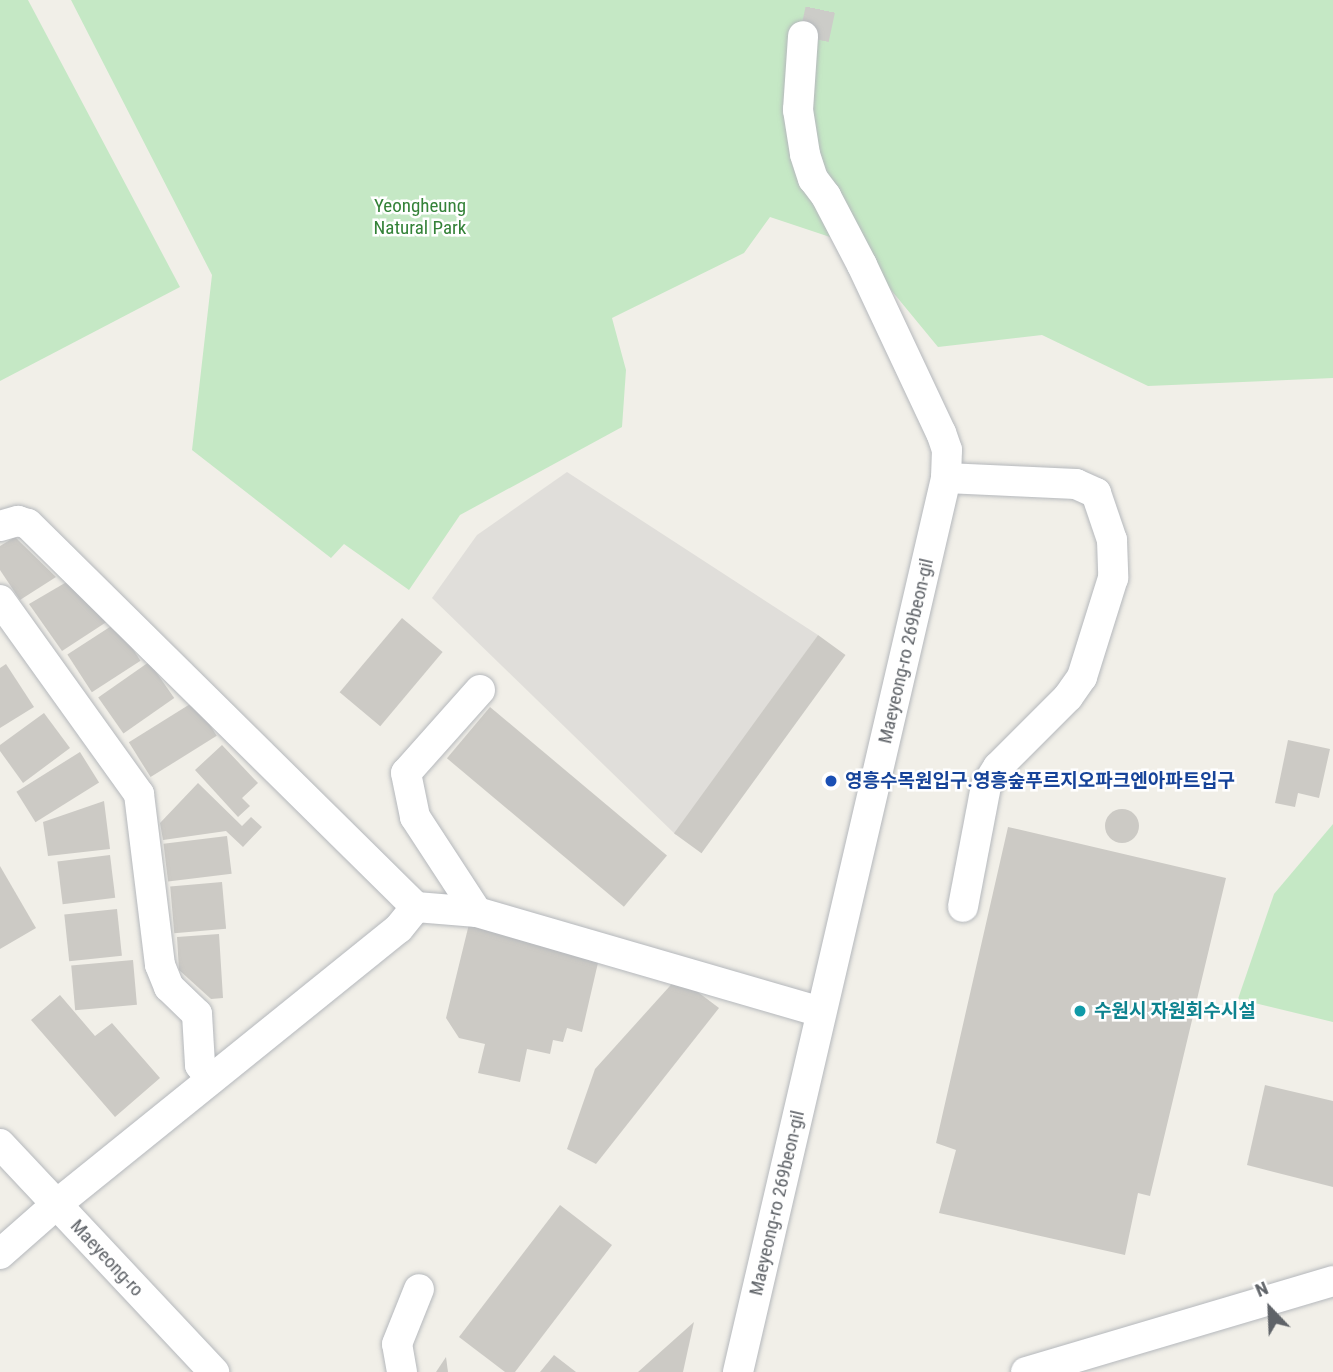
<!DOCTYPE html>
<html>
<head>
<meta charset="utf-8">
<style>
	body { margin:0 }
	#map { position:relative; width:1333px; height:1372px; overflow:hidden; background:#f1efe8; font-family:"Roboto Condensed","Noto Sans KR",sans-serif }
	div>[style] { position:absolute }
	.industrial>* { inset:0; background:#e0deda }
	.green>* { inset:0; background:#c5e8c5 }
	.building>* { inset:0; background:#cccac5; transform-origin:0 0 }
	.round { border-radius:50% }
	.minor-tunnel>* { height:30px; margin-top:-15px; transform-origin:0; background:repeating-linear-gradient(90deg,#ccccc8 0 30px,transparent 0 45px) }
	.roads { filter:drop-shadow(0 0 2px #b5b8bc) drop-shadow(0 0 2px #b5b8bc) }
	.minor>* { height:30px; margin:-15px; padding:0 15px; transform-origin:15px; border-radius:15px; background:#fff }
	.dots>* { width:19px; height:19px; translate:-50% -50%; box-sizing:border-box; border:4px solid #fff; border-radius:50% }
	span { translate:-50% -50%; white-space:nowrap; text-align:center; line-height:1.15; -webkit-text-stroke:5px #fff; paint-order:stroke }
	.park-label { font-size:19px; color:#348238 }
	.street-label { font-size:19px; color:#5f6368 }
	.transit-label { font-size:19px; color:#164399; font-weight:700 }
	.left { translate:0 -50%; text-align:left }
	.culture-label { font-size:19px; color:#0d838f; font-weight:700 }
	.north { position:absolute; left:1235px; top:1274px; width:70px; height:70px; -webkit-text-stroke:5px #fff; paint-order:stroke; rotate:337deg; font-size:19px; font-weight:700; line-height:28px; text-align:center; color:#5f6368 }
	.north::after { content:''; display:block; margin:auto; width:24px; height:32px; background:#5f6368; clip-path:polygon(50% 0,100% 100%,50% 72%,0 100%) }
</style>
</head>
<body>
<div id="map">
	<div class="industrial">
		<div style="clip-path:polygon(567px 472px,818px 635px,676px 835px,432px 598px,477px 535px)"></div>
	</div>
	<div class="green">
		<div style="clip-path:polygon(0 0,28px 0,180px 287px,0 381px)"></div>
		<div style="clip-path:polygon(71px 0,1333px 0,1333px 378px,1148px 386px,1042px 335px,938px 347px,854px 245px,770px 217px,744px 253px,612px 318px,626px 370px,622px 427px,460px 515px,409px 590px,344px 544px,331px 558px,192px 450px,212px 275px)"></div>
		<div style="clip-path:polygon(1333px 824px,1333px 1022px,1238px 999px,1274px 894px)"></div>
	</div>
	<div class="building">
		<div style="clip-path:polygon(15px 537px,56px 577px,20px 600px,0 570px,0 546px)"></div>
		<div style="clip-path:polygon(70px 580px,108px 621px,62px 651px,29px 604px)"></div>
		<div style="left:402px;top:618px;width:53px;height:97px;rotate:40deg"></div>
		<div style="left:116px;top:623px;width:45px;height:58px;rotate:57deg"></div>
		<div style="left:818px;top:635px;width:34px;height:245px;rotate:36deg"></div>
		<div style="left:149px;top:662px;width:44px;height:62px;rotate:55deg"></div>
		<div style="clip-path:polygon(6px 664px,34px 707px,0 728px,0 668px)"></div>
		<div style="left:195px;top:701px;width:41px;height:78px;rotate:58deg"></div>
		<div style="left:490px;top:707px;width:231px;height:67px;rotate:40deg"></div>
		<div style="clip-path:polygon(44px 713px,70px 748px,23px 783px,0 751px,0 745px)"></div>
		<div style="clip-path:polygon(1288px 740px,1330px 749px,1319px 798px,1298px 793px,1295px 807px,1275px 803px)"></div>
		<div style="clip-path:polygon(222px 745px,258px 783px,242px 798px,250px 806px,238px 817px,195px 770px)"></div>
		<div style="left:80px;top:752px;width:36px;height:75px;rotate:58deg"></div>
		<div style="clip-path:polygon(198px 783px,242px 826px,251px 817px,262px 827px,243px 847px,226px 831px,163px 840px,160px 823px)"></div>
		<div style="clip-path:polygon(104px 801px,110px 849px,48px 856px,43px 822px)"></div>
		<div class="round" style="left:1105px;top:809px;width:34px;height:34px"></div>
		<div style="clip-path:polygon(1008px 827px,1226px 878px,1150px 1196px,1138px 1193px,1125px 1255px,939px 1213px,956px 1150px,936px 1143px)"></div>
		<div style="left:227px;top:836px;width:38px;height:64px;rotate:83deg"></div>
		<div style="left:110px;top:855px;width:43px;height:53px;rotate:83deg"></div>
		<div style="clip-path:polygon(0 866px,36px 928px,0 949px)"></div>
		<div style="left:222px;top:882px;width:47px;height:52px;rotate:85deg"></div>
		<div style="left:117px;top:909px;width:47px;height:53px;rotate:84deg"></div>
		<div style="clip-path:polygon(469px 924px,600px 954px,582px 1032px,567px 1028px,563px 1042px,553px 1040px,550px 1054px,527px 1049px,520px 1082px,478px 1073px,485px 1044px,459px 1038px,446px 1018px)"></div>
		<div style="clip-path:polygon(219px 934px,223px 998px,211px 999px,179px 970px,177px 937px)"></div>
		<div style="left:133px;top:960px;width:45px;height:62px;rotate:85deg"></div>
		<div style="clip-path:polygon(678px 977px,719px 1008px,596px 1164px,567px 1149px,595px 1069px)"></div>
		<div style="clip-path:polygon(60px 995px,95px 1036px,112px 1023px,160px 1078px,115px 1117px,31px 1020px)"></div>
		<div style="clip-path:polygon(1265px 1085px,1333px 1101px,1333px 1187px,1247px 1165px)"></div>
		<div style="clip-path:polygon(560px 1205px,612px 1245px,515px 1372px,505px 1372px,459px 1337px)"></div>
		<div style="clip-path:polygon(694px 1322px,683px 1372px,638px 1372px)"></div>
		<div style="clip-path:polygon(554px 1355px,576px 1372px,540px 1372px)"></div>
		<div style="clip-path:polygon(446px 1357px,448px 1372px,436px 1372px)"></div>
	</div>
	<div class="minor-tunnel">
		<div style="left:814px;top:39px;width:40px;rotate:-78deg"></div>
	</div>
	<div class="roads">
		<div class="minor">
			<div style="left:946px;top:478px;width:130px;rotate:2.6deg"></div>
			<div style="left:1076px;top:484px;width:22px;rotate:24deg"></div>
			<div style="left:1096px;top:493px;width:50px;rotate:71.2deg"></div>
			<div style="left:1112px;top:540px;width:38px;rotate:88deg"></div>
			<div style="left:1113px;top:578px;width:104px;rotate:107.4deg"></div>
			<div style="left:1082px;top:677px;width:24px;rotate:125deg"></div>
			<div style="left:1068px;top:697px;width:99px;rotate:135deg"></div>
			<div style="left:998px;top:767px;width:22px;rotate:122deg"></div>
			<div style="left:986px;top:786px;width:123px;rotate:100.8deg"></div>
			<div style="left:0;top:526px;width:19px;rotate:-16deg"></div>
			<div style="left:18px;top:521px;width:10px;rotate:17deg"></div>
			<div style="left:28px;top:524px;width:545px;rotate:44.63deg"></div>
			<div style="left:0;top:600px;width:239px;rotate:54.4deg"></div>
			<div style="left:139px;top:794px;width:172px;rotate:83deg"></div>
			<div style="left:160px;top:965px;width:24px;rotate:68deg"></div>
			<div style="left:169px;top:987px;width:39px;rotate:44deg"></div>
			<div style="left:197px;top:1014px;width:51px;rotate:86.6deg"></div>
			<div style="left:200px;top:1065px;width:18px;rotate:52deg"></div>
			<div style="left:480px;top:690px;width:111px;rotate:131.7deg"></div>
			<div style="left:406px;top:773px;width:45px;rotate:78.4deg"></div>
			<div style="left:415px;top:817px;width:113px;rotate:56.9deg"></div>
			<div style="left:477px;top:912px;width:358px;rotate:16.2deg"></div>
			<div style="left:0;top:1144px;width:313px;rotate:46.8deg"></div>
			<div style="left:0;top:1254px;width:76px;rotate:-41.3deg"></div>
			<div style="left:57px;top:1204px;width:439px;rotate:-38.9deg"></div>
			<div style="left:399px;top:928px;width:27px;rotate:-51deg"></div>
			<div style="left:416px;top:907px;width:61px;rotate:4.7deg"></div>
			<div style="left:402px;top:1372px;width:28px;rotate:-100deg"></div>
			<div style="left:397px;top:1344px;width:59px;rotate:-68.2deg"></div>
			<div style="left:738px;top:1372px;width:918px;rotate:-76.9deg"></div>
			<div style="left:946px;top:478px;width:28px;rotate:-88deg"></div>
			<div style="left:947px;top:450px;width:18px;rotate:-109deg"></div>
			<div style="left:941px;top:433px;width:186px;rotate:-115.2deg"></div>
			<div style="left:862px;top:265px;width:78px;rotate:-117.6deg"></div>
			<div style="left:826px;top:196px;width:21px;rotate:-127deg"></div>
			<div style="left:813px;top:179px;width:26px;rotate:-108deg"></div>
			<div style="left:805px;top:154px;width:45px;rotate:-99deg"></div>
			<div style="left:798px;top:110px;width:74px;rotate:-86.1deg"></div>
			<div style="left:1026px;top:1372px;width:320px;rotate:-16.5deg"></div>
		</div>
	</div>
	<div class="dots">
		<div style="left:831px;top:781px;background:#1a4fb4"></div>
		<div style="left:1080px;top:1011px;background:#0f9aa8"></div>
	</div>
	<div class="park-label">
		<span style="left:420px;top:217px">Yeongheung<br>Natural Park</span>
	</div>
	<div class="street-label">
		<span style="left:906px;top:651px;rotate:-77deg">Maeyeong-ro 269beon-gil</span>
		<span style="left:777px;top:1203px;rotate:-77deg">Maeyeong-ro 269beon-gil</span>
		<span style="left:107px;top:1258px;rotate:47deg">Maeyeong-ro</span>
	</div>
	<div class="transit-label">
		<span class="left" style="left:845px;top:781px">영흥수목원입구.영흥숲푸르지오파크엔아파트입구</span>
	</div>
	<div class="culture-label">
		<span class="left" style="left:1094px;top:1011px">수원시 자원회수시설</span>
	</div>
	<div class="north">N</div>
</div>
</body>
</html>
